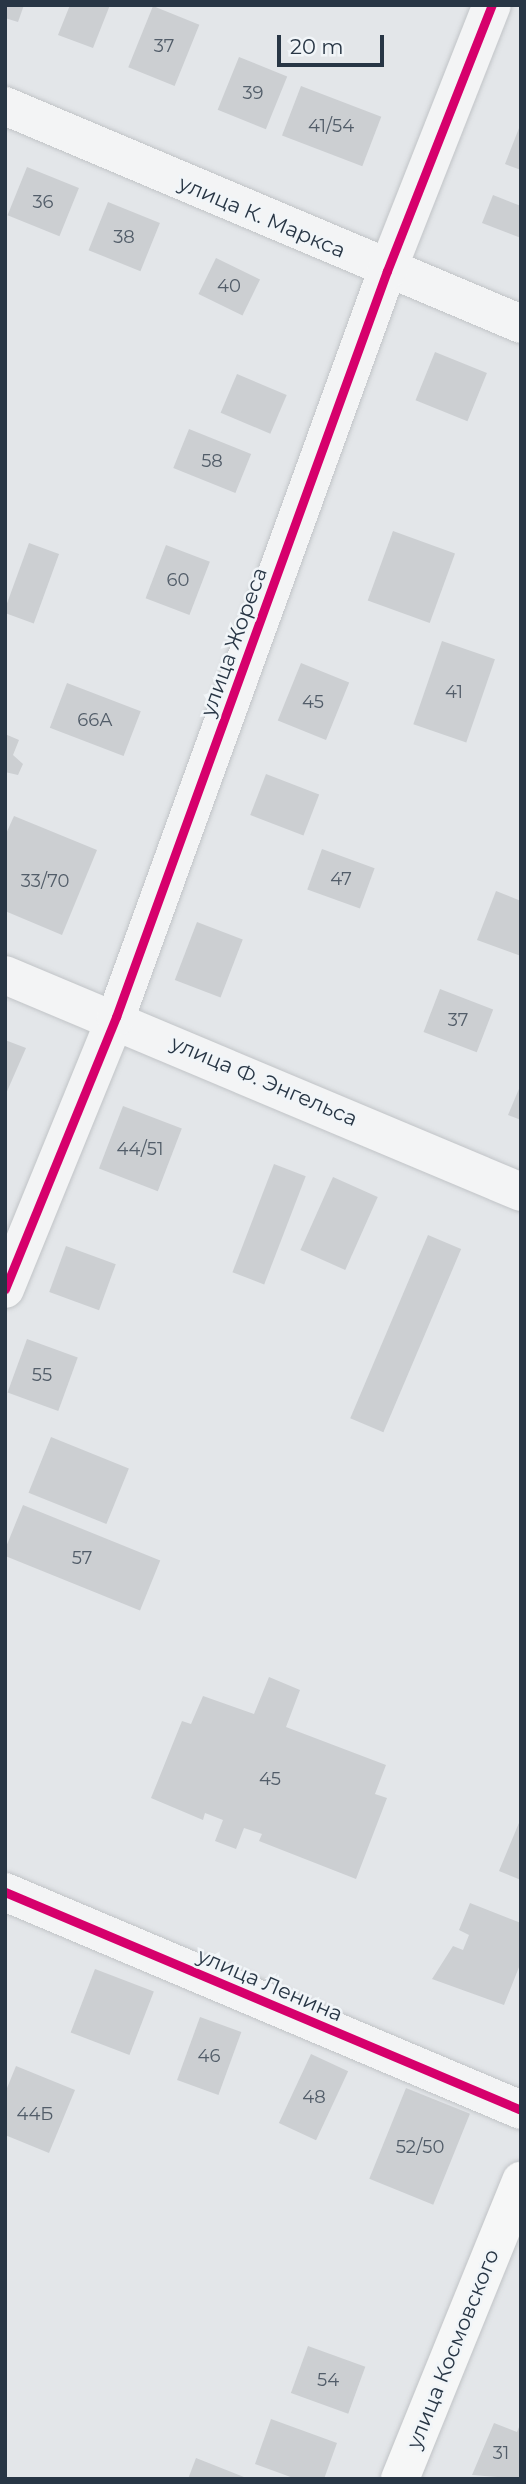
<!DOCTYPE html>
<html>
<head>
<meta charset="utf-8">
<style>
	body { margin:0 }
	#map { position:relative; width:526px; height:2484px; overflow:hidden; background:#e3e6e9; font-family:Montserrat,sans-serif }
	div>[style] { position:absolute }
	.building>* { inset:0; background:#cccfd2; transform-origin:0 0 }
	.roads { filter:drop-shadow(0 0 2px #c1c4c7) drop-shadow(0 0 2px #c1c4c7) }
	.minor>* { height:38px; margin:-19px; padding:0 19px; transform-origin:19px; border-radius:19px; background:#f3f4f5 }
	.major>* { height:38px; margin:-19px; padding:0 19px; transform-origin:19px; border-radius:19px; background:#f6f7f7 }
	.cycleway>* { height:9px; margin:-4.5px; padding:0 4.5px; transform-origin:4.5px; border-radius:4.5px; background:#d6006c }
	span { translate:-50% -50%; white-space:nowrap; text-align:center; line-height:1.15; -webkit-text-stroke:5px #f1f5f8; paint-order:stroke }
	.number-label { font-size:18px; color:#525d69 }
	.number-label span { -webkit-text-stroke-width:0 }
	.street-label { font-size:21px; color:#283645 }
	.frame { position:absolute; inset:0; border:7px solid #283645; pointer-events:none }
	.scale { position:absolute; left:277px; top:35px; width:107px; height:32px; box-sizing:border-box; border:4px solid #283645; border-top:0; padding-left:9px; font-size:21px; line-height:24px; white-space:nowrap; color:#283645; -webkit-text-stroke:5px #f1f5f8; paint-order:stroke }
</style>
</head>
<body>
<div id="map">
	<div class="building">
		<div style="clip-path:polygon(5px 5px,24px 5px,18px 22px,5px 18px)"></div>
		<div style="clip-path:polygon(70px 5px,110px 5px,93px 48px,58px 35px)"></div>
		<div style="left:153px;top:6px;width:50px;height:66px;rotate:22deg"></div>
		<div style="left:239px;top:57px;width:52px;height:57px;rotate:22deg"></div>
		<div style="left:301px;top:86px;width:86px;height:53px;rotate:21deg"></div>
		<div style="clip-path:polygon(521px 123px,521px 170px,505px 164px)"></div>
		<div style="left:27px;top:167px;width:56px;height:52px;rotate:22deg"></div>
		<div style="clip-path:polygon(493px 195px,521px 206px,521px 238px,482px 223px)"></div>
		<div style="left:108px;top:202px;width:56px;height:52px;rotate:22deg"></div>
		<div style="left:216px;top:258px;width:49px;height:40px;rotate:26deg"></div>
		<div style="left:435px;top:352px;width:56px;height:52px;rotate:22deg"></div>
		<div style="left:237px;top:374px;width:54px;height:42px;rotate:23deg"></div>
		<div style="left:189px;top:429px;width:67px;height:42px;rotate:22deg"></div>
		<div style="left:393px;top:531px;width:66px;height:74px;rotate:20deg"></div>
		<div style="left:29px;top:543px;width:32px;height:74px;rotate:20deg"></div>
		<div style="left:166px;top:545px;width:47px;height:57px;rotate:21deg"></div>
		<div style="left:442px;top:641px;width:56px;height:88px;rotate:19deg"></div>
		<div style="left:301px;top:663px;width:52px;height:62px;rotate:22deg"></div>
		<div style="left:67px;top:683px;width:79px;height:48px;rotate:21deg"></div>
		<div style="clip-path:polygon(5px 734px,19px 740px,13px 755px,23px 764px,18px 775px,5px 772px)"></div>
		<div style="left:266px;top:774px;width:57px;height:44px;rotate:21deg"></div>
		<div style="clip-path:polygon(14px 816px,97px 850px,62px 935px,5px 911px,5px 836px)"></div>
		<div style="left:322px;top:849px;width:56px;height:43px;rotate:20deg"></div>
		<div style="clip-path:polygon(496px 891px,521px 901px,521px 956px,477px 940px)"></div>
		<div style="left:197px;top:922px;width:49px;height:62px;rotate:21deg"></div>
		<div style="left:440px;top:989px;width:57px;height:46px;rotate:21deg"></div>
		<div style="clip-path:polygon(5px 1040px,26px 1048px,5px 1096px)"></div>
		<div style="clip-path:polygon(521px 1084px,521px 1120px,508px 1115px)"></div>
		<div style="left:123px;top:1106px;width:63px;height:67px;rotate:21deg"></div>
		<div style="left:274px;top:1164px;width:34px;height:116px;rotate:21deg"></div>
		<div style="left:333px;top:1177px;width:49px;height:80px;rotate:24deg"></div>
		<div style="left:428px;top:1235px;width:36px;height:199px;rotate:23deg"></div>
		<div style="left:66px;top:1246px;width:53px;height:49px;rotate:20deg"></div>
		<div style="left:27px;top:1339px;width:54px;height:57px;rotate:20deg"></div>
		<div style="left:51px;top:1437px;width:84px;height:60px;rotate:22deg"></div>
		<div style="left:23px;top:1505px;width:148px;height:54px;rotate:22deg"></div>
		<div style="clip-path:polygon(269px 1677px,300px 1690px,286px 1727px,386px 1765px,375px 1794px,387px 1798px,356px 1879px,259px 1841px,262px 1834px,244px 1828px,236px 1849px,215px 1841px,223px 1820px,205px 1813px,203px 1820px,151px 1798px,182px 1721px,191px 1724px,203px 1696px,254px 1714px)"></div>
		<div style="clip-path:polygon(521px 1818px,521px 1880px,499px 1871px)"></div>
		<div style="clip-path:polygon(470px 1903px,521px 1923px,521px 1962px,504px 2005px,432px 1979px,453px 1946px,463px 1950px,469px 1935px,459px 1930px)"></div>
		<div style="left:95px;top:1969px;width:63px;height:68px;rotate:21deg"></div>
		<div style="left:200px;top:2017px;width:44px;height:67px;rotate:20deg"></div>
		<div style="left:311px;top:2054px;width:41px;height:76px;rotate:25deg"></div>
		<div style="clip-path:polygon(16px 2066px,75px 2090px,49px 2153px,5px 2135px,5px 2093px)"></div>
		<div style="left:406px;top:2088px;width:69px;height:98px;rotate:22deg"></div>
		<div style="left:308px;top:2346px;width:61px;height:50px;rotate:20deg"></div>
		<div style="clip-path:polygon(271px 2419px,337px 2443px,324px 2479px,296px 2479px,255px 2464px)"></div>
		<div style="clip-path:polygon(521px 2422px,521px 2479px,472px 2475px,494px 2423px,517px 2432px)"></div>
		<div style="clip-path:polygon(196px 2458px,249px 2479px,188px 2479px)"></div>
	</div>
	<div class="roads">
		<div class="minor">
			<div style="left:5px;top:106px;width:560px;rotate:22.9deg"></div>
			<div style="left:5px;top:975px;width:560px;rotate:22.81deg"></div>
			<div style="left:5px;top:1289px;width:294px;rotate:-67.8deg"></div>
			<div style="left:116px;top:1017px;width:794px;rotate:-70.04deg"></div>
			<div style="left:387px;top:271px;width:286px;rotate:-68.5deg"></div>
			<div style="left:5px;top:1892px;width:560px;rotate:22.9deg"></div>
		</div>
		<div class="major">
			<div style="left:400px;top:2479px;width:322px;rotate:-67.9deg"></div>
		</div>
	</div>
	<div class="cycleway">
		<div style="left:5px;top:1289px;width:294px;rotate:-67.8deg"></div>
		<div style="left:116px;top:1017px;width:794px;rotate:-70.04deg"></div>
		<div style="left:387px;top:271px;width:286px;rotate:-68.5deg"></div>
		<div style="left:5px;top:1892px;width:560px;rotate:22.9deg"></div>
	</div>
	<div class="number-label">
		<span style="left:164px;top:46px">37</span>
		<span style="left:253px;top:93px">39</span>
		<span style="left:331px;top:126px">41/54</span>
		<span style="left:43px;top:202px">36</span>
		<span style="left:124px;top:237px">38</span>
		<span style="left:229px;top:286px">40</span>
		<span style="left:212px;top:461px">58</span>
		<span style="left:178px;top:580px">60</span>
		<span style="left:454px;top:692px">41</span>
		<span style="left:313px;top:702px">45</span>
		<span style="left:95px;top:720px">66А</span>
		<span style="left:341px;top:879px">47</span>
		<span style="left:45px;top:881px">33/70</span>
		<span style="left:458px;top:1020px">37</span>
		<span style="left:140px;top:1149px">44/51</span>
		<span style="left:42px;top:1375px">55</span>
		<span style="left:82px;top:1558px">57</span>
		<span style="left:270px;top:1779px">45</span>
		<span style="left:209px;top:2056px">46</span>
		<span style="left:314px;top:2097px">48</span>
		<span style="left:35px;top:2114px">44Б</span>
		<span style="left:420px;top:2147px">52/50</span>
		<span style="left:328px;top:2380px">54</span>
		<span style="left:501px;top:2453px">31</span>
	</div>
	<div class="street-label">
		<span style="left:262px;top:217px;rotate:23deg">улица К. Маркса</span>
		<span style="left:234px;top:642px;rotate:-70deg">улица Жореса</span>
		<span style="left:264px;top:1081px;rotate:23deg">улица Ф. Энгельса</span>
		<span style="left:270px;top:1985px;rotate:23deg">улица Ленина</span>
		<span style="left:453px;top:2349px;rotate:-68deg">улица Космовского</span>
	</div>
	<div class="frame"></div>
	<div class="scale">20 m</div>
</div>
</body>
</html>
